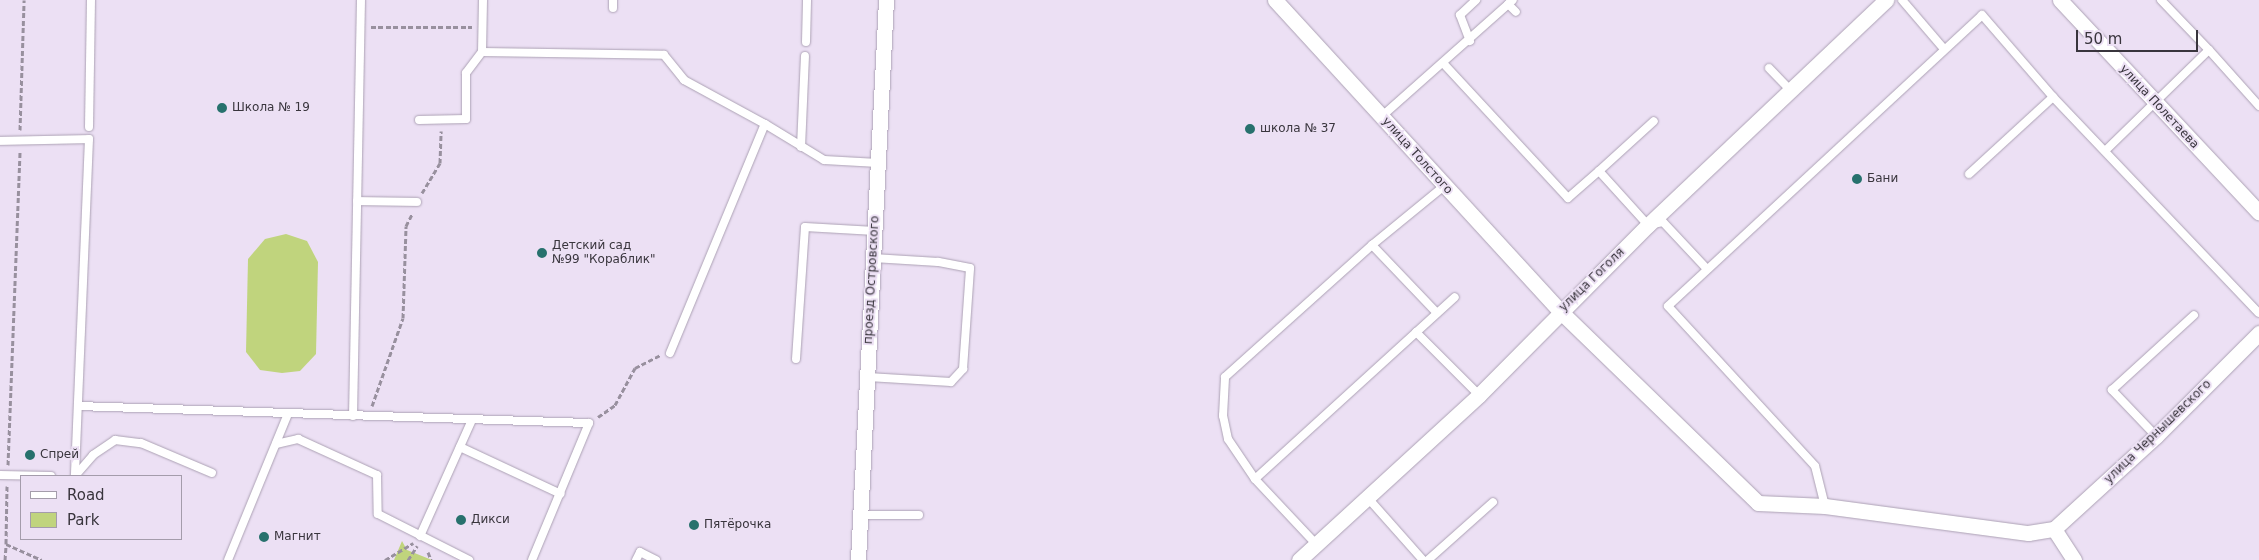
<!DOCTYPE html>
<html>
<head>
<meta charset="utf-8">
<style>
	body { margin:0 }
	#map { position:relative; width:2259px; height:560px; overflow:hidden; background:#ece0f4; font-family:"DejaVu Sans",sans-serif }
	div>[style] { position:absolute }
	.green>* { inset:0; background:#c0d47d }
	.path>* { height:3px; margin-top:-1.5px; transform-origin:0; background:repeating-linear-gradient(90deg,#98909e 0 5px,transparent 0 7.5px) }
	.roads { filter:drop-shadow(0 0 1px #aca1b4) drop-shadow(0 0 1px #aca1b4) }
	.lane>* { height:8px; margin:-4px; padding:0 4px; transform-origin:4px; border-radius:4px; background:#fff }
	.street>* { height:15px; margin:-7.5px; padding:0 7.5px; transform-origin:7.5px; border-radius:7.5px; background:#fff }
	.dots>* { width:14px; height:14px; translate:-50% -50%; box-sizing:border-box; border:2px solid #ece0f4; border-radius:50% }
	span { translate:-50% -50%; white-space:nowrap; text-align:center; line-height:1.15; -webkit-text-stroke:4px #ece0f4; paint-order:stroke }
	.street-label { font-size:12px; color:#39353d }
	.poi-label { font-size:12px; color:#39353d }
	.left { translate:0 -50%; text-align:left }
	.legend { position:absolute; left:20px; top:475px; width:162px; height:65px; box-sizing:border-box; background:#ece0f4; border:1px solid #a49cab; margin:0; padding:6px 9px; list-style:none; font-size:15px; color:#39353d }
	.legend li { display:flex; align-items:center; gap:10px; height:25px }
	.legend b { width:25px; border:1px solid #a49cab }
	.scale { position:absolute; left:2076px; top:30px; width:122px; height:22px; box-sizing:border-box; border:2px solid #39353d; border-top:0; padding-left:6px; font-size:15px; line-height:18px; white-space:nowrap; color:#39353d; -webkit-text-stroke:4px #ece0f4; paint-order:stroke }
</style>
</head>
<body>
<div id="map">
	<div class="green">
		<div style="clip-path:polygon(286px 234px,307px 241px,318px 262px,316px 354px,300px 371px,282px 373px,260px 370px,246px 352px,248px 259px,265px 239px)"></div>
		<div style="clip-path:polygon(402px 541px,407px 550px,432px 560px,394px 560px)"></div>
	</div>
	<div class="path">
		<div style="left:371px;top:27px;width:101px"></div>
		<div style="left:20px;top:130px;width:130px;rotate:-88.2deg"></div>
		<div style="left:422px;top:193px;width:35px;rotate:-59deg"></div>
		<div style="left:440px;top:163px;width:32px;rotate:-88deg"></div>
		<div style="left:372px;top:406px;width:93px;rotate:-70.6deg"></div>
		<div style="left:403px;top:318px;width:92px;rotate:-88.1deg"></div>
		<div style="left:406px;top:226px;width:13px;rotate:-63deg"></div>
		<div style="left:598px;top:417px;width:21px;rotate:-35deg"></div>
		<div style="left:615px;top:405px;width:42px;rotate:-61.6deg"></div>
		<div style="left:635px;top:368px;width:28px;rotate:-27deg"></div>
		<div style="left:8px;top:465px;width:313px;rotate:-87.8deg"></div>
		<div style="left:7px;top:486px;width:58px;rotate:91deg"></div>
		<div style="left:6px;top:544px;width:39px;rotate:24deg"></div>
		<div style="left:428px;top:552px;width:9px;rotate:69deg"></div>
		<div style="left:5px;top:560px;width:16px;rotate:-86deg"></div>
		<div style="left:385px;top:560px;width:33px;rotate:-31deg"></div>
		<div style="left:408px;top:560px;width:17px;rotate:-57deg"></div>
	</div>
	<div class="roads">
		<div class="lane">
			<div style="left:483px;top:0;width:52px;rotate:91.1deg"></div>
			<div style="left:482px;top:52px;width:182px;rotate:0.9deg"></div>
			<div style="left:664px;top:55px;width:32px;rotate:51deg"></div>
			<div style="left:684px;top:80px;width:92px;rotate:28.5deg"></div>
			<div style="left:1902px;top:0;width:65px;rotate:49.4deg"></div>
			<div style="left:2161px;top:0;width:69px;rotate:46.2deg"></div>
			<div style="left:1508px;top:4px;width:11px;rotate:45deg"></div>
			<div style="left:613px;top:8px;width:8px;rotate:-90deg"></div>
			<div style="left:1470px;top:41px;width:28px;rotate:-111deg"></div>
			<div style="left:1460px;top:15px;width:22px;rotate:-43deg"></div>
			<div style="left:806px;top:42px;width:42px;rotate:-88.6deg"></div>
			<div style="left:1443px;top:63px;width:184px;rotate:47.2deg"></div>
			<div style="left:1568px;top:198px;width:41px;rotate:-41.1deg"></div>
			<div style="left:1599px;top:171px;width:73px;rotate:47.8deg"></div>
			<div style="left:1648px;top:225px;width:15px;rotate:-11deg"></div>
			<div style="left:1663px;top:222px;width:63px;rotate:46.9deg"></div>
			<div style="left:1769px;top:68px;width:30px;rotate:46deg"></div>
			<div style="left:1381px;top:117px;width:176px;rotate:-41.6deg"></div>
			<div style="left:419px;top:120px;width:47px;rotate:-1.2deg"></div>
			<div style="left:466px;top:119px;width:46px;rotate:-90deg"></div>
			<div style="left:466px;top:73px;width:26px;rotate:-53deg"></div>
			<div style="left:89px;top:127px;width:127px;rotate:-89.1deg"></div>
			<div style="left:0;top:141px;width:89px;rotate:-1.3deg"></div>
			<div style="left:89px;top:139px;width:337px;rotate:92.4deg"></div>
			<div style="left:801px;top:147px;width:91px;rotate:-87.5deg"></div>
			<div style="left:2105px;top:151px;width:145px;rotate:-44.2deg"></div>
			<div style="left:2209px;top:50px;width:75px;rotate:48.2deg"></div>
			<div style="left:1599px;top:171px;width:74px;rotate:-42.3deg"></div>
			<div style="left:1969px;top:174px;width:114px;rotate:-42.5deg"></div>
			<div style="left:357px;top:201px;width:60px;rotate:1deg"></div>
			<div style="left:1372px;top:245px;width:94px;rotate:46.3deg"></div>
			<div style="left:1416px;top:332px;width:89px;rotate:45deg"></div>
			<div style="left:670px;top:353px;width:248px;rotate:-67.5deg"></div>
			<div style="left:765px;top:124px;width:69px;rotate:31.4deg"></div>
			<div style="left:824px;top:160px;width:54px;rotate:3.2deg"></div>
			<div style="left:796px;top:359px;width:132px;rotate:-86.1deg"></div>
			<div style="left:805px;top:227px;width:70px;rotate:3.3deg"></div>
			<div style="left:868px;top:377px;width:83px;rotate:3.4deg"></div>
			<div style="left:951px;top:382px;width:18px;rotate:-47deg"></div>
			<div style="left:963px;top:369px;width:101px;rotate:-86deg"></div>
			<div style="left:970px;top:268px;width:33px;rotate:-169deg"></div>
			<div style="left:938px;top:262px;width:65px;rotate:-176.5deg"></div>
			<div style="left:78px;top:406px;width:511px;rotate:1.91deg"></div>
			<div style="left:589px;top:423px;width:148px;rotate:112.6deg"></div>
			<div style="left:353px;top:416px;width:416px;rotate:-88.9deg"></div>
			<div style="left:2156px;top:436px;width:64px;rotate:-133.7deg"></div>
			<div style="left:2112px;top:390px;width:111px;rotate:-42.4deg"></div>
			<div style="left:276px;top:444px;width:23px;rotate:-13deg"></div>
			<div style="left:298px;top:439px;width:87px;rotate:24.5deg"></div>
			<div style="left:377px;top:475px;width:39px;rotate:89deg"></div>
			<div style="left:378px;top:514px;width:102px;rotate:26.8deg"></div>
			<div style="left:460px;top:447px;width:111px;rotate:25deg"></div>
			<div style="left:0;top:475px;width:51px;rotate:1.1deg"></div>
			<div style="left:75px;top:476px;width:28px;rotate:-49deg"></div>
			<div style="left:93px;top:455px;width:27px;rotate:-34deg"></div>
			<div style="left:115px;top:440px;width:26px;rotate:7deg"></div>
			<div style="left:141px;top:443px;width:77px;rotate:22.9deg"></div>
			<div style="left:1255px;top:479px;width:270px;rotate:-42.3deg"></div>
			<div style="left:1367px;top:497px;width:84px;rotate:48.4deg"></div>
			<div style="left:1825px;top:506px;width:41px;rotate:-104deg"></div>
			<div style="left:1815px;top:466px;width:217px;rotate:-132.6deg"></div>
			<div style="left:1668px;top:306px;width:428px;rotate:-42.8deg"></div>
			<div style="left:1982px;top:15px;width:108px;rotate:49.1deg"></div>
			<div style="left:2053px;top:97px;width:298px;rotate:46.4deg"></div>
			<div style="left:860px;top:515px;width:59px"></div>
			<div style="left:420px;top:536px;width:127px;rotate:-65.9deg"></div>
			<div style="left:1316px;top:544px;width:89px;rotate:-133.2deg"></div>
			<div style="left:1255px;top:479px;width:48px;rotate:-124deg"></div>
			<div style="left:1228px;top:439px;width:24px;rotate:-102deg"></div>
			<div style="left:1223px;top:416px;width:39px;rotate:-87deg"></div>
			<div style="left:1225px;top:377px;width:198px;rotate:-41.9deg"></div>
			<div style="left:1372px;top:245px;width:93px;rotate:-39.3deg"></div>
			<div style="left:228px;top:560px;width:158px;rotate:-67.7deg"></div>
			<div style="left:636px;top:560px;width:9px;rotate:-63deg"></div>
			<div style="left:640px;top:552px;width:18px;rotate:27deg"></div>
			<div style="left:1428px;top:560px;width:87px;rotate:-41.7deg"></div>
		</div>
		<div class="street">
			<div style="left:1275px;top:0;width:422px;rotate:47.5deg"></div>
			<div style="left:1560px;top:311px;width:276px;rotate:44.1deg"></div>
			<div style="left:1758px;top:503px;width:67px;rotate:2.6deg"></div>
			<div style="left:1825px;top:506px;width:205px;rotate:7.6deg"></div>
			<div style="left:2028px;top:533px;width:26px;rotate:-9deg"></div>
			<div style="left:2060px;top:0;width:291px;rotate:46.9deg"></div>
			<div style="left:2054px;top:529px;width:138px;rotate:-42.4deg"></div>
			<div style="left:2156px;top:436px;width:146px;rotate:-45deg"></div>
			<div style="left:2054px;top:529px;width:37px;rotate:57deg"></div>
			<div style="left:858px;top:560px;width:561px;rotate:-87.14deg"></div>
			<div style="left:1299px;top:560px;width:244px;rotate:-42.5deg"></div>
			<div style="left:1479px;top:395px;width:240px;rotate:-45.2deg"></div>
			<div style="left:1648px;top:225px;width:328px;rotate:-43.4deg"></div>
		</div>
	</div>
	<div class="dots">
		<div style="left:222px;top:108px;background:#27716d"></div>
		<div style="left:1250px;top:129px;background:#27716d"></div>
		<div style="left:1857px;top:179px;background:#27716d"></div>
		<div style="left:542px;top:253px;background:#27716d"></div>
		<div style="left:30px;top:455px;background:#27716d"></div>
		<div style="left:461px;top:520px;background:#27716d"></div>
		<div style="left:694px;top:525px;background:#27716d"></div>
		<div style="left:264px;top:537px;background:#27716d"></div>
	</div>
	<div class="street-label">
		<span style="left:2159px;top:107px;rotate:47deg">улица Полетаева</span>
		<span style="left:1417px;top:156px;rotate:48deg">улица Толстого</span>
		<span style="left:872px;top:280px;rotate:-87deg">проезд Островского</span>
		<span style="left:1592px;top:280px;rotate:-44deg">улица Гоголя</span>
		<span style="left:2158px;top:432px;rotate:-44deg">улица Чернышевского</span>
	</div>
	<div class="poi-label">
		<span class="left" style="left:232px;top:108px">Школа № 19</span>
		<span class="left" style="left:1260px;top:129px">школа № 37</span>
		<span class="left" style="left:1867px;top:179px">Бани</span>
		<span class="left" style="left:552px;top:253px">Детский сад<br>№99 "Кораблик"</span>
		<span class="left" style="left:40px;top:455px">Спрей</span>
		<span class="left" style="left:471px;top:520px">Дикси</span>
		<span class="left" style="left:704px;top:525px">Пятёрочка</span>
		<span class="left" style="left:274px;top:537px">Магнит</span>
	</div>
	<ul class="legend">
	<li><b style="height:6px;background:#fff"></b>Road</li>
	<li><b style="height:14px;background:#c0d47d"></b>Park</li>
	</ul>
	<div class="scale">50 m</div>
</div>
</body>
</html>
